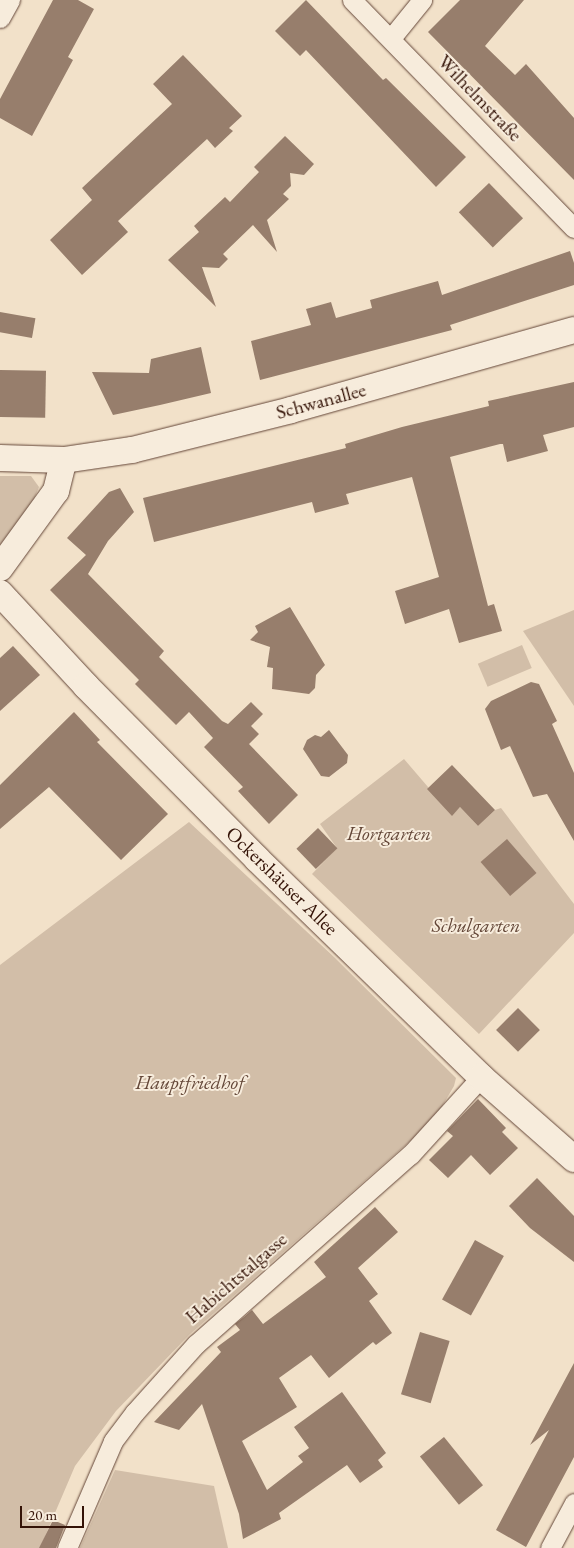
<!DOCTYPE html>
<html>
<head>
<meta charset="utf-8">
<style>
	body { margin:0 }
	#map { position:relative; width:574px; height:1548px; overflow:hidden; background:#f2e1c9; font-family:"EB Garamond",serif }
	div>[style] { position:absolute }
	.green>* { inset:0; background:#d2bea8; transform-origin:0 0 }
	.building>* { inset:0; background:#977e6c; transform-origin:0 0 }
	.roads { filter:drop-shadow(0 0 1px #644638) drop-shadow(0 0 1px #644638) }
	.street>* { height:19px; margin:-9.5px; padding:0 9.5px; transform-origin:9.5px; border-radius:9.5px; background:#f7ecdc }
	.secondary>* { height:26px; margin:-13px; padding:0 13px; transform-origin:13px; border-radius:13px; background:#f7ecdc }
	span { translate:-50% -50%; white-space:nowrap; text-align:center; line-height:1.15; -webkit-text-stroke:4px #f7ecdc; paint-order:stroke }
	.street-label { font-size:20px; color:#341307 }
	.park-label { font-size:20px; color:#634637; font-style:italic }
	.scale { position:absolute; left:20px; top:1506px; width:64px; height:22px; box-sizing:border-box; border:2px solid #341307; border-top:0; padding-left:6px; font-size:15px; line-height:18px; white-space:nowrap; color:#341307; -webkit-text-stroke:4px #f7ecdc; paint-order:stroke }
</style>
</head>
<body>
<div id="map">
	<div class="green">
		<div style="clip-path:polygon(0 476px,31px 476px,39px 487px,34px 499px,0 545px)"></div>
		<div style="clip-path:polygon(574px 610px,574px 706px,523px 631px)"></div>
		<div style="left:522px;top:645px;width:25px;height:48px;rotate:67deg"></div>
		<div style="clip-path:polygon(404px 759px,452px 815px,460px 807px,478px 826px,495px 810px,501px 808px,574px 904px,574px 933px,479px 1034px,312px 874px,337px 848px,320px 824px)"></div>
		<div style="clip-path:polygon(189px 822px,334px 957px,456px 1078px,454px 1086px,434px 1120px,189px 1335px,116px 1411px,75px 1466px,40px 1548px,0 1548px,0 965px)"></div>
		<div style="clip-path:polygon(115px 1470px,214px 1486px,228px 1548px,80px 1548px)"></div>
	</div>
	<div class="building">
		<div style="clip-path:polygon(53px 0,78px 0,94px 9px,68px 57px,73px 60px,32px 136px,0 118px,0 99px)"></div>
		<div style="clip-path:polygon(306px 0,383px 80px,386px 78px,466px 157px,436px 187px,306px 50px,300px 56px,275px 31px)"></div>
		<div style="clip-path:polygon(460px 0,524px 0,485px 46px,515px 75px,526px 64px,574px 118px,574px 180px,428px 32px)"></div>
		<div style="clip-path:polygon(183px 55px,242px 116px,229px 128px,233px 131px,215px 148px,207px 139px,118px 221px,128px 232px,82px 275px,50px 240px,92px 200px,82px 188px,172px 104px,153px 84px)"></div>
		<div style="clip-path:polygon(285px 136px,314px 164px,304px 175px,290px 173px,291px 186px,283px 194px,289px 199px,267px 220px,277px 252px,253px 225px,223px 254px,228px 259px,219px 268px,202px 267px,216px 307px,168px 260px,199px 232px,194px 226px,225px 197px,230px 202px,259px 172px,254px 167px)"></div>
		<div style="left:489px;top:183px;width:49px;height:42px;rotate:46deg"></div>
		<div style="clip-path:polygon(570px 251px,574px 263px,574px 285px,450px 325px,452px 330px,260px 380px,251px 341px,311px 325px,306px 309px,331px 302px,336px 318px,372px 308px,370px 300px,438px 281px,442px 295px)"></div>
		<div style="left:0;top:312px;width:36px;height:20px;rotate:10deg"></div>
		<div style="clip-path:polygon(201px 347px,211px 393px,160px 405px,113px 415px,92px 372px,149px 373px,151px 359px)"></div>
		<div style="left:0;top:370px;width:46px;height:47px;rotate:1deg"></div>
		<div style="clip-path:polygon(574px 382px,574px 427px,543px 435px,548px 451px,507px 462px,503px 444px,500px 444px,450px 457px,488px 606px,494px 604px,502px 631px,459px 643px,449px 609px,405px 624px,395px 591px,439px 577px,412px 477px,346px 494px,349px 504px,315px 513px,312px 502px,154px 542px,143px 498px,346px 448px,345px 444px,402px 427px,489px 406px,488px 401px)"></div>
		<div style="clip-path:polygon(120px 488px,134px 512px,108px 541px,88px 574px,164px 651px,159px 657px,222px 721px,228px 724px,251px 702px,263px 714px,251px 726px,259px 734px,249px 744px,298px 795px,269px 824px,238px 791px,243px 787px,204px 747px,213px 738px,189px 712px,176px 725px,135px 684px,139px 680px,50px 590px,86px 555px,67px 538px,109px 492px)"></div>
		<div style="clip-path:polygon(290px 607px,325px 665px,316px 675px,315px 688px,309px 694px,272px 689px,273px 668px,267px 667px,270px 647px,250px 640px,258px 632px,255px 626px)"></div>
		<div style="clip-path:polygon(13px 646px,40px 675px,0 711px,0 658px)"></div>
		<div style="clip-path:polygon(531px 682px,539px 684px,557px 721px,552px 724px,574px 773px,574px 841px,547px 794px,533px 797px,510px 746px,501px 750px,485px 709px,491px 701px)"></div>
		<div style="clip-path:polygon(74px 712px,100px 740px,97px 742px,168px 814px,121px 860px,49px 787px,0 829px,0 785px)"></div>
		<div style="clip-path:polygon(329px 730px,348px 755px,347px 763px,329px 777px,321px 776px,303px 749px,307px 740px,315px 735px,321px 737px)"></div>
		<div style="clip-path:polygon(452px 765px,495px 810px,478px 826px,460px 807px,452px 816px,427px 789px)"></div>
		<div style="left:318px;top:828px;width:28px;height:30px;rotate:46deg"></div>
		<div style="left:507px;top:839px;width:45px;height:35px;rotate:49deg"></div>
		<div style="left:518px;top:1008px;width:31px;height:31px;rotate:45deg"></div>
		<div style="clip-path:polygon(478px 1099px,506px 1128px,502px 1132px,518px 1148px,490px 1175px,471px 1155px,448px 1178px,429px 1160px,453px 1136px,447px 1131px)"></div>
		<div style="clip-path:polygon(537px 1178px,574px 1216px,574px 1262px,530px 1228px,509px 1206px)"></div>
		<div style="clip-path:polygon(375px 1207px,398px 1232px,358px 1268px,378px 1294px,369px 1301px,392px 1333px,376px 1345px,373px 1342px,329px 1378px,311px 1355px,279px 1378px,297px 1407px,242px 1441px,267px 1490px,303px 1462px,298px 1456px,309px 1448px,294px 1427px,342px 1392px,386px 1453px,378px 1460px,383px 1467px,360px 1483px,347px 1465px,279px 1513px,281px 1519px,243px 1539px,239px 1514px,202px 1404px,179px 1430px,154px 1422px,221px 1352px,217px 1347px,240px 1330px,235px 1324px,244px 1317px,252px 1310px,263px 1324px,326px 1277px,314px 1262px)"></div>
		<div style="left:475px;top:1240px;width:33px;height:68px;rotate:29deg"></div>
		<div style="left:420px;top:1332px;width:31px;height:65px;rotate:17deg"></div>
		<div style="clip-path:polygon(574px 1363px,574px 1457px,526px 1547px,496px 1530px,549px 1430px,530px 1445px)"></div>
		<div style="left:444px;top:1437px;width:62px;height:31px;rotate:51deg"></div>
		<div style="clip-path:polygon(53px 1520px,65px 1525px,56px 1548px,39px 1548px)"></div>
	</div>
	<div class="roads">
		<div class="street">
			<div style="left:352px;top:0;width:318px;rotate:45.8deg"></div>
			<div style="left:0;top:18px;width:21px;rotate:-61deg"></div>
			<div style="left:392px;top:37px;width:48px;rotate:-51deg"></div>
			<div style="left:67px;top:1548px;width:116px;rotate:-66.7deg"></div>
			<div style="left:113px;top:1441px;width:36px;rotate:-53deg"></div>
			<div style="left:135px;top:1412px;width:91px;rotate:-48.1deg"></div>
			<div style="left:196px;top:1344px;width:286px;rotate:-41.5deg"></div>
			<div style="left:410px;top:1155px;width:105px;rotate:-47.7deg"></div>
			<div style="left:550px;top:1548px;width:51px;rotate:-61.9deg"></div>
		</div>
		<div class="secondary">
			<div style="left:0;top:458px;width:64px;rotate:1.8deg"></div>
			<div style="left:64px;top:460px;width:69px;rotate:-8.4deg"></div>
			<div style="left:132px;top:450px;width:164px;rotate:-14.1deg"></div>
			<div style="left:291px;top:410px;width:294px;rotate:-15.8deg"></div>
			<div style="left:0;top:568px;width:95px;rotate:-54deg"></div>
			<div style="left:56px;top:491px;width:32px;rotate:-76deg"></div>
			<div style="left:0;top:593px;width:127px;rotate:47.2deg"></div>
			<div style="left:86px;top:686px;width:243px;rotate:45.3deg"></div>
			<div style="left:257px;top:859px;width:313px;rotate:44.2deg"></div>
			<div style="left:481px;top:1077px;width:124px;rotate:41.4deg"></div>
		</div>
	</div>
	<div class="street-label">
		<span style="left:480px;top:98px;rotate:46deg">Wilhelmstraße</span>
		<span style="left:321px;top:401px;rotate:-15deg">Schwanallee</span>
		<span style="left:282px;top:881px;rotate:44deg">Ockershäuser Allee</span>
		<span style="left:236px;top:1278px;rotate:-41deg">Habichtstalgasse</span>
	</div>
	<div class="park-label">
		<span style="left:389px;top:833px">Hortgarten</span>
		<span style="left:476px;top:925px">Schulgarten</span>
		<span style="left:190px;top:1082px">Hauptfriedhof</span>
	</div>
	<div class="scale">20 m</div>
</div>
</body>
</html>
